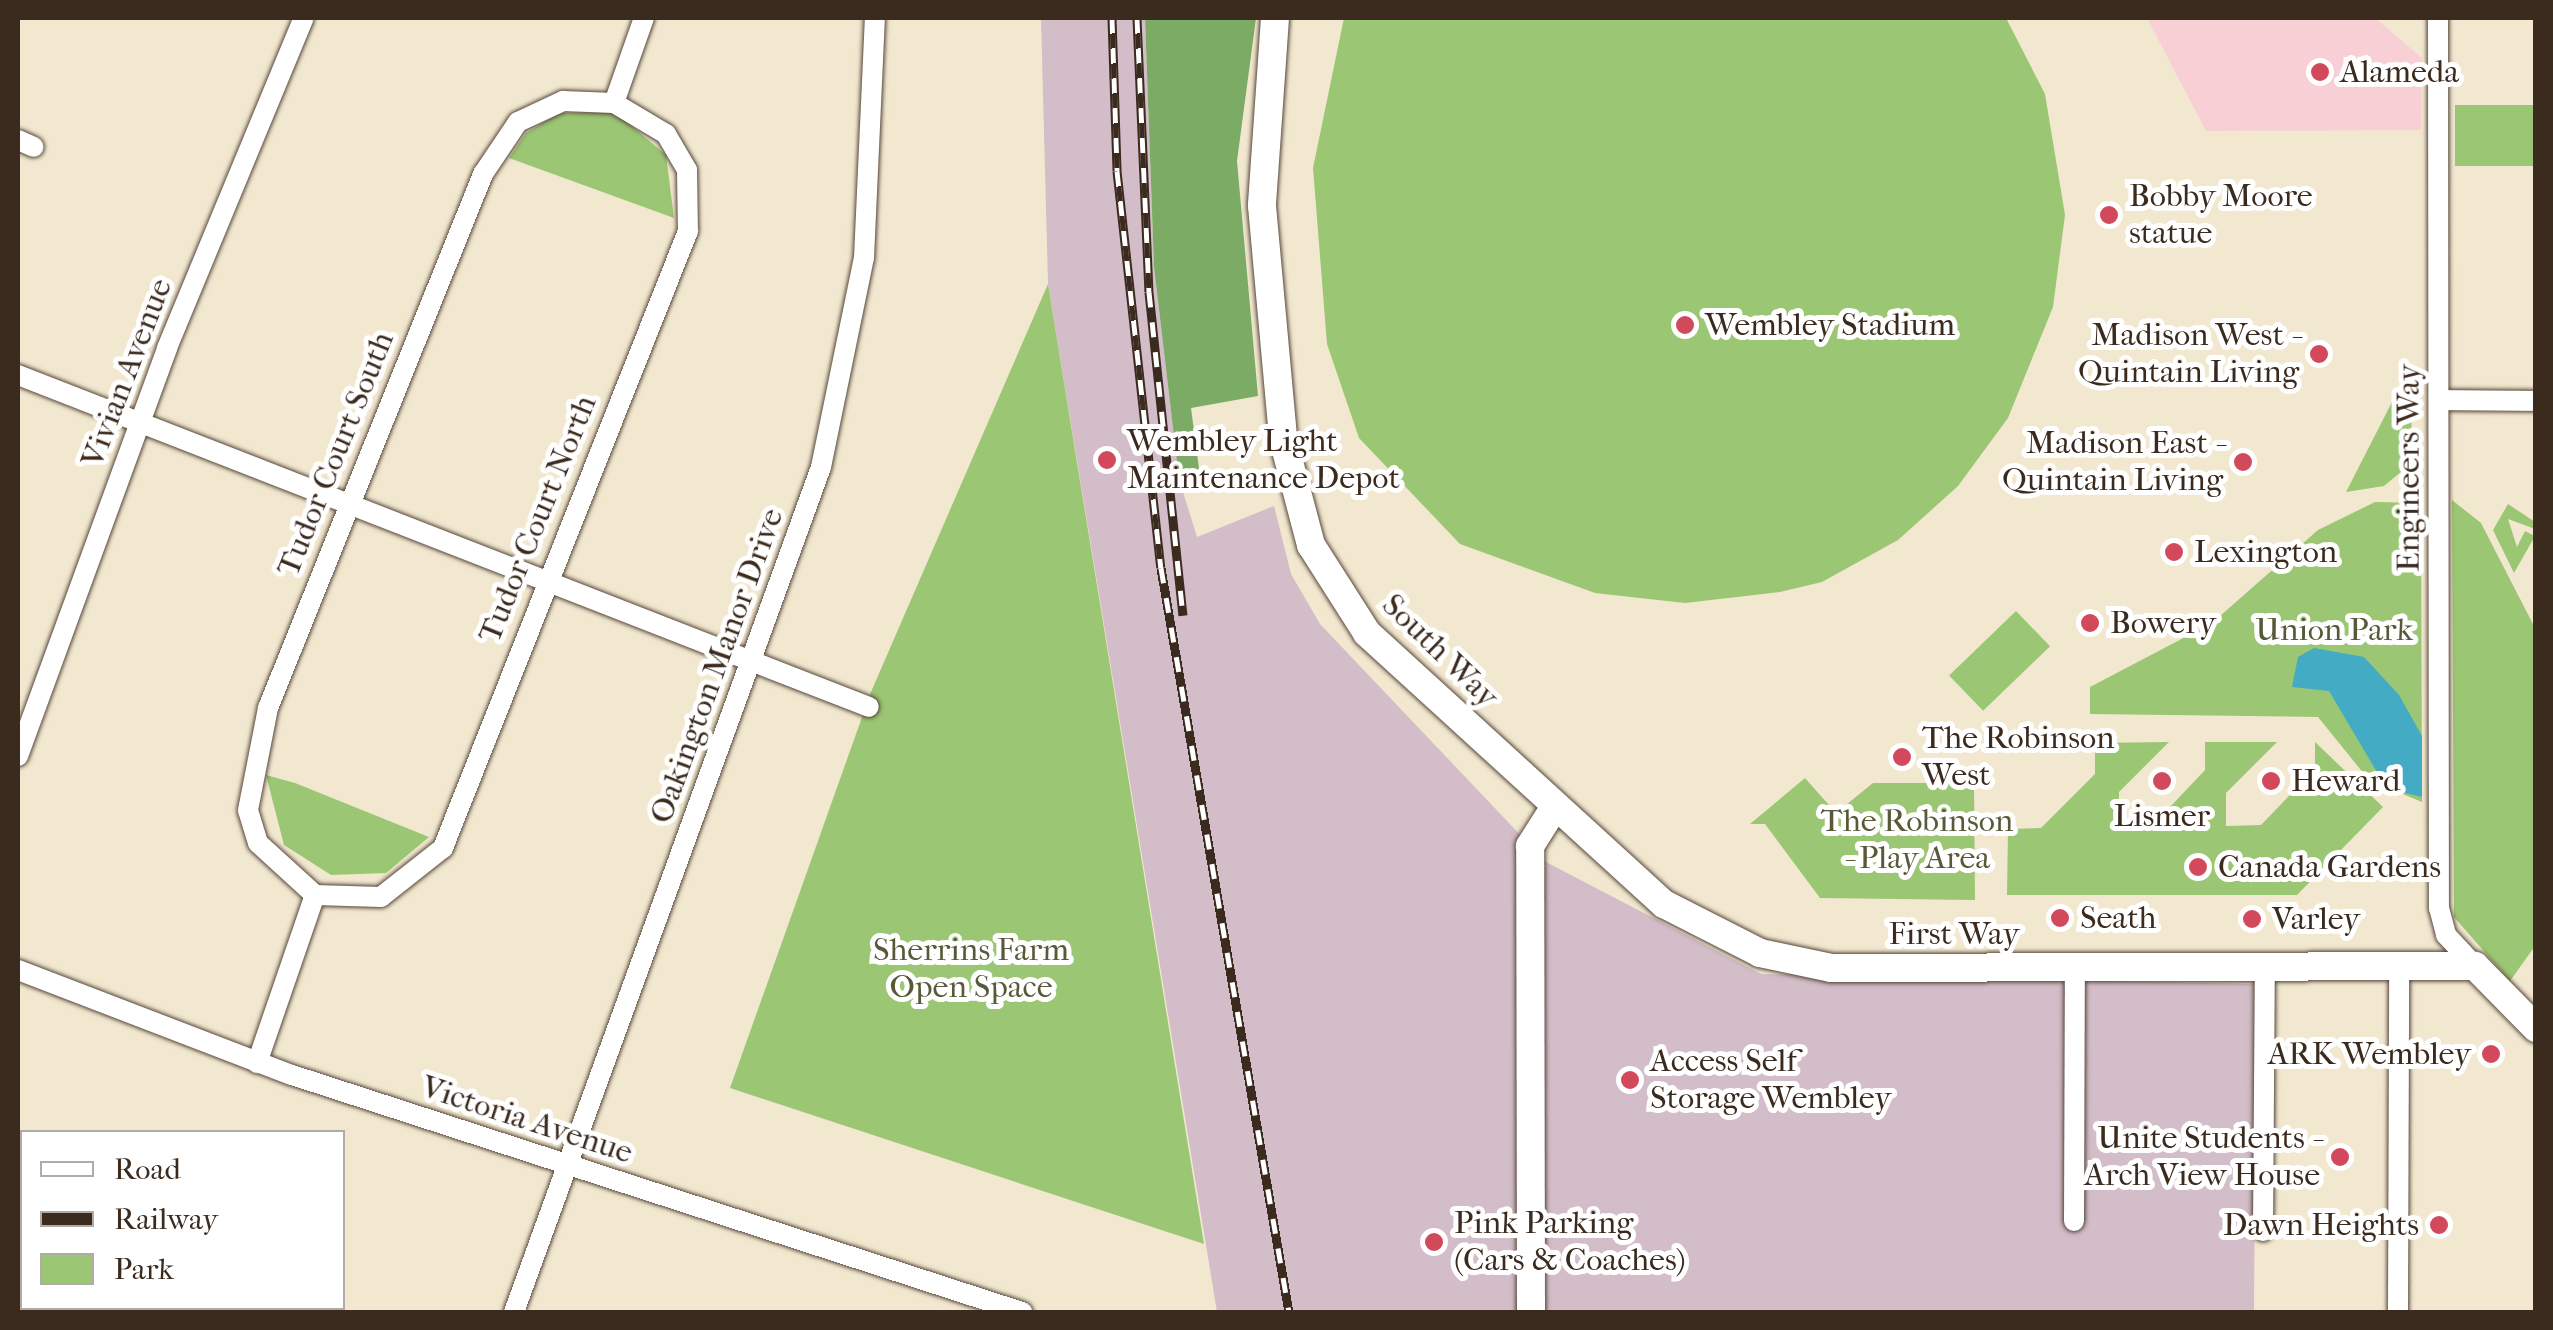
<!DOCTYPE html>
<html>
<head>
<meta charset="utf-8">
<style>
	body { margin:0 }
	#map { position:relative; width:2553px; height:1330px; overflow:hidden; background:#f2e8d0; font-family:"IM FELL French Canon",serif }
	div>[style] { position:absolute }
	.built>* { inset:0; background:#f7cfd5 }
	.industrial>* { inset:0; background:#d2bdc8 }
	.green>* { inset:0; background:#9bc673; transform-origin:0 0 }
	.forest>* { inset:0; background:#7cab65 }
	.water>* { inset:0; background:#44abc4 }
	.roads { filter:drop-shadow(0 0 2px #564639) drop-shadow(0 0 2px #564639) }
	.minor>* { height:20px; margin:-10px; padding:0 10px; transform-origin:10px; border-radius:10px; background:#fff }
	.major>* { height:28px; margin:-14px; padding:0 14px; transform-origin:14px; border-radius:14px; background:#fff }
	.rail>* { height:9px; margin-top:-4.5px; transform-origin:0; background:repeating-linear-gradient(90deg,#fff 0 15px,#3b2a1e 0 30px); box-sizing:border-box; border-block:2px solid #3b2a1e }
	.dots>* { width:28px; height:28px; translate:-50% -50%; box-sizing:border-box; border:5px solid #fff; border-radius:50% }
	span { translate:-50% -50%; white-space:nowrap; text-align:center; line-height:1.15; -webkit-text-stroke:10px #fff; paint-order:stroke }
	.poi-label { font-size:32px; color:#3b2a1e }
	.left { translate:0 -50%; text-align:left }
	.right { translate:-100% -50%; text-align:right }
	.street-label { font-size:32px; color:#3b2a1e }
	.park-label { font-size:32px; color:#585938 }
	.frame { position:absolute; inset:0; border:20px solid #3b2a1e; pointer-events:none }
	.legend { position:absolute; left:20px; top:1130px; width:325px; height:180px; box-sizing:border-box; background:#fff; border:2px solid #b1aaa5; margin:0; padding:12px 18px; list-style:none; font-size:30px; color:#3b2a1e }
	.legend li { display:flex; align-items:center; gap:20px; height:50px }
	.legend b { width:50px; border:2px solid #b1aaa5 }
</style>
</head>
<body>
<div id="map">
	<div class="built">
		<div style="clip-path:polygon(2147px 18px,2375px 18px,2422px 58px,2421px 130px,2206px 131px)"></div>
	</div>
	<div class="industrial">
		<div style="clip-path:polygon(1041px 18px,1145px 18px,1154px 267px,1179px 479px,1197px 537px,1274px 506px,1291px 574px,1320px 624px,1546px 862px,1761px 974px,2256px 984px,2254px 1312px,1217px 1312px,1048px 284px)"></div>
	</div>
	<div class="green">
		<div style="clip-path:polygon(1344px 18px,2006px 18px,2045px 94px,2065px 215px,2053px 307px,2008px 418px,1958px 486px,1898px 540px,1822px 582px,1780px 592px,1685px 603px,1595px 593px,1460px 544px,1359px 438px,1327px 344px,1313px 168px)"></div>
		<div style="left:2535px;top:105px;width:61px;height:80px;rotate:90deg"></div>
		<div style="clip-path:polygon(615px 112px,666px 155px,674px 218px,509px 158px,526px 133px,559px 113px)"></div>
		<div style="clip-path:polygon(1048px 284px,1204px 1244px,730px 1088px,871px 692px)"></div>
		<div style="clip-path:polygon(2392px 402px,2411px 413px,2413px 462px,2384px 486px,2346px 492px)"></div>
		<div style="clip-path:polygon(2452px 500px,2481px 523px,2535px 628px,2535px 946px,2510px 981px,2454px 917px)"></div>
		<div style="clip-path:polygon(2375px 502px,2421px 503px,2422px 802px,2369px 780px,2318px 717px,2090px 714px,2090px 687px,2212px 623px,2318px 530px)"></div>
		<div style="clip-path:polygon(2508px 504px,2535px 522px,2535px 529px,2508px 519px,2517px 547px,2525px 531px,2535px 536px,2514px 573px,2493px 530px)"></div>
		<div style="left:2016px;top:611px;width:49px;height:93px;rotate:46deg"></div>
		<div style="clip-path:polygon(2169px 742px,2119px 792px,2119px 827px,2152px 826px,2205px 770px,2205px 742px,2277px 742px,2226px 793px,2226px 826px,2261px 825px,2315px 769px,2315px 742px,2383px 807px,2297px 895px,2007px 895px,2008px 829px,2041px 828px,2095px 774px,2095px 743px)"></div>
		<div style="clip-path:polygon(266px 775px,295px 783px,429px 837px,386px 873px,331px 875px,284px 845px)"></div>
		<div style="clip-path:polygon(1805px 778px,1836px 813px,1873px 783px,1974px 783px,1975px 900px,1820px 898px,1765px 824px,1750px 824px)"></div>
	</div>
	<div class="forest">
		<div style="clip-path:polygon(1145px 18px,1256px 18px,1237px 161px,1258px 396px,1191px 408px,1200px 476px,1179px 479px,1154px 267px)"></div>
	</div>
	<div class="water">
		<div style="clip-path:polygon(2314px 648px,2364px 657px,2399px 695px,2422px 736px,2422px 797px,2387px 789px,2329px 691px,2292px 687px,2298px 657px)"></div>
	</div>
	<div class="roads">
		<div class="minor">
			<div style="left:2438px;top:18px;width:890px;rotate:89.94deg"></div>
			<div style="left:2439px;top:908px;width:28px;rotate:75deg"></div>
			<div style="left:2446px;top:935px;width:42px;rotate:46.9deg"></div>
			<div style="left:563px;top:101px;width:51px;rotate:2.2deg"></div>
			<div style="left:614px;top:103px;width:61px;rotate:30.8deg"></div>
			<div style="left:666px;top:134px;width:42px;rotate:59.7deg"></div>
			<div style="left:687px;top:170px;width:61px;rotate:89.1deg"></div>
			<div style="left:688px;top:231px;width:664px;rotate:111.66deg"></div>
			<div style="left:443px;top:848px;width:79px;rotate:141.7deg"></div>
			<div style="left:381px;top:897px;width:66px;rotate:-178.3deg"></div>
			<div style="left:315px;top:895px;width:77px;rotate:-137.6deg"></div>
			<div style="left:258px;top:843px;width:34px;rotate:-107deg"></div>
			<div style="left:248px;top:810px;width:104px;rotate:-78.9deg"></div>
			<div style="left:268px;top:708px;width:576px;rotate:-68.07deg"></div>
			<div style="left:483px;top:174px;width:63px;rotate:-56.1deg"></div>
			<div style="left:518px;top:122px;width:50px;rotate:-25deg"></div>
			<div style="left:614px;top:103px;width:90px;rotate:-70.6deg"></div>
			<div style="left:18px;top:140px;width:17px;rotate:24deg"></div>
			<div style="left:18px;top:375px;width:913px;rotate:21.31deg"></div>
			<div style="left:2440px;top:400px;width:96px;rotate:0.6deg"></div>
			<div style="left:18px;top:756px;width:434px;rotate:-69.9deg"></div>
			<div style="left:167px;top:348px;width:357px;rotate:-67.5deg"></div>
			<div style="left:18px;top:970px;width:293px;rotate:21deg"></div>
			<div style="left:292px;top:1075px;width:768px;rotate:17.99deg"></div>
			<div style="left:257px;top:1063px;width:178px;rotate:-71deg"></div>
			<div style="left:2074px;top:1221px;width:253px;rotate:-89.8deg"></div>
			<div style="left:2263px;top:1231px;width:262px;rotate:-89.6deg"></div>
			<div style="left:18px;top:1232px;width:4px;rotate:27deg"></div>
			<div style="left:237px;top:1308px;width:16px;rotate:15deg"></div>
			<div style="left:514px;top:1312px;width:899px;rotate:-70.03deg"></div>
			<div style="left:821px;top:467px;width:213px;rotate:-78.4deg"></div>
			<div style="left:864px;top:258px;width:240px;rotate:-87.4deg"></div>
			<div style="left:2398px;top:1312px;width:344px;rotate:-89.8deg"></div>
		</div>
		<div class="major">
			<div style="left:1275px;top:18px;width:188px;rotate:94deg"></div>
			<div style="left:1262px;top:206px;width:234px;rotate:84.8deg"></div>
			<div style="left:1283px;top:439px;width:110px;rotate:75.2deg"></div>
			<div style="left:1311px;top:545px;width:104px;rotate:57.5deg"></div>
			<div style="left:1367px;top:633px;width:402px;rotate:42.4deg"></div>
			<div style="left:1664px;top:904px;width:108px;rotate:27deg"></div>
			<div style="left:1760px;top:953px;width:73px;rotate:11.9deg"></div>
			<div style="left:1831px;top:968px;width:644px;rotate:-0.18deg"></div>
			<div style="left:2475px;top:966px;width:87px;rotate:45.5deg"></div>
			<div style="left:1531px;top:1312px;width:466px;rotate:-90.1deg"></div>
			<div style="left:1530px;top:846px;width:45px;rotate:-57.7deg"></div>
		</div>
	</div>
	<div class="rail">
		<div style="left:1112px;top:18px;width:153px;rotate:88.1deg"></div>
		<div style="left:1117px;top:171px;width:399px;rotate:83.7deg"></div>
		<div style="left:1161px;top:568px;width:755px;rotate:80.24deg"></div>
		<div style="left:1137px;top:18px;width:274px;rotate:87.5deg"></div>
		<div style="left:1149px;top:292px;width:325px;rotate:84deg"></div>
	</div>
	<div class="dots">
		<div style="left:2320px;top:72px;background:#d1495b"></div>
		<div style="left:2109px;top:215px;background:#d1495b"></div>
		<div style="left:1685px;top:325px;background:#d1495b"></div>
		<div style="left:2319px;top:354px;background:#d1495b"></div>
		<div style="left:1107px;top:460px;background:#d1495b"></div>
		<div style="left:2243px;top:462px;background:#d1495b"></div>
		<div style="left:2174px;top:552px;background:#d1495b"></div>
		<div style="left:2090px;top:623px;background:#d1495b"></div>
		<div style="left:1902px;top:757px;background:#d1495b"></div>
		<div style="left:2162px;top:781px;background:#d1495b"></div>
		<div style="left:2271px;top:781px;background:#d1495b"></div>
		<div style="left:2198px;top:867px;background:#d1495b"></div>
		<div style="left:2060px;top:918px;background:#d1495b"></div>
		<div style="left:2252px;top:919px;background:#d1495b"></div>
		<div style="left:2491px;top:1054px;background:#d1495b"></div>
		<div style="left:1630px;top:1080px;background:#d1495b"></div>
		<div style="left:2340px;top:1157px;background:#d1495b"></div>
		<div style="left:2439px;top:1225px;background:#d1495b"></div>
		<div style="left:1434px;top:1242px;background:#d1495b"></div>
	</div>
	<div class="poi-label">
		<span class="left" style="left:2340px;top:72px">Alameda</span>
		<span class="left" style="left:2129px;top:215px">Bobby Moore<br>statue</span>
		<span class="left" style="left:1705px;top:325px">Wembley Stadium</span>
		<span class="right" style="left:2299px;top:354px">Madison West -<br>Quintain Living</span>
		<span class="left" style="left:1127px;top:460px">Wembley Light<br>Maintenance Depot</span>
		<span class="right" style="left:2223px;top:462px">Madison East -<br>Quintain Living</span>
		<span class="left" style="left:2194px;top:552px">Lexington</span>
		<span class="left" style="left:2110px;top:623px">Bowery</span>
		<span class="left" style="left:1922px;top:757px">The Robinson<br>West</span>
		<span class="left" style="left:2291px;top:781px">Heward</span>
		<span style="left:2162px;top:816px">Lismer</span>
		<span class="left" style="left:2218px;top:867px">Canada Gardens</span>
		<span class="left" style="left:2080px;top:918px">Seath</span>
		<span class="left" style="left:2272px;top:919px">Varley</span>
		<span class="right" style="left:2471px;top:1054px">ARK Wembley</span>
		<span class="left" style="left:1650px;top:1080px">Access Self<br>Storage Wembley</span>
		<span class="right" style="left:2320px;top:1157px">Unite Students -<br>Arch View House</span>
		<span class="left" style="left:1454px;top:1242px">Pink Parking<br>(Cars &amp; Coaches)</span>
		<span class="right" style="left:2419px;top:1225px">Dawn Heights</span>
	</div>
	<div class="street-label">
		<span style="left:127px;top:373px;rotate:-69deg">Vivian Avenue</span>
		<span style="left:336px;top:454px;rotate:-68deg">Tudor Court South</span>
		<span style="left:2409px;top:468px;rotate:-90deg">Engineers Way</span>
		<span style="left:538px;top:519px;rotate:-68deg">Tudor Court North</span>
		<span style="left:1440px;top:651px;rotate:44deg">South Way</span>
		<span style="left:717px;top:666px;rotate:-70deg">Oakington Manor Drive</span>
		<span style="left:1954px;top:934px">First Way</span>
		<span style="left:527px;top:1120px;rotate:18deg">Victoria Avenue</span>
	</div>
	<div class="park-label">
		<span style="left:2334px;top:630px">Union Park</span>
		<span style="left:1917px;top:840px">The Robinson<br>- Play Area</span>
		<span style="left:971px;top:969px">Sherrins Farm<br>Open Space</span>
	</div>
	<div class="frame"></div>
	<ul class="legend">
	<li><b style="height:12px;background:#fff"></b>Road</li>
	<li><b style="height:12px;background:#3b2a1e"></b>Railway</li>
	<li><b style="height:28px;background:#9bc673"></b>Park</li>
	</ul>
</div>
</body>
</html>
